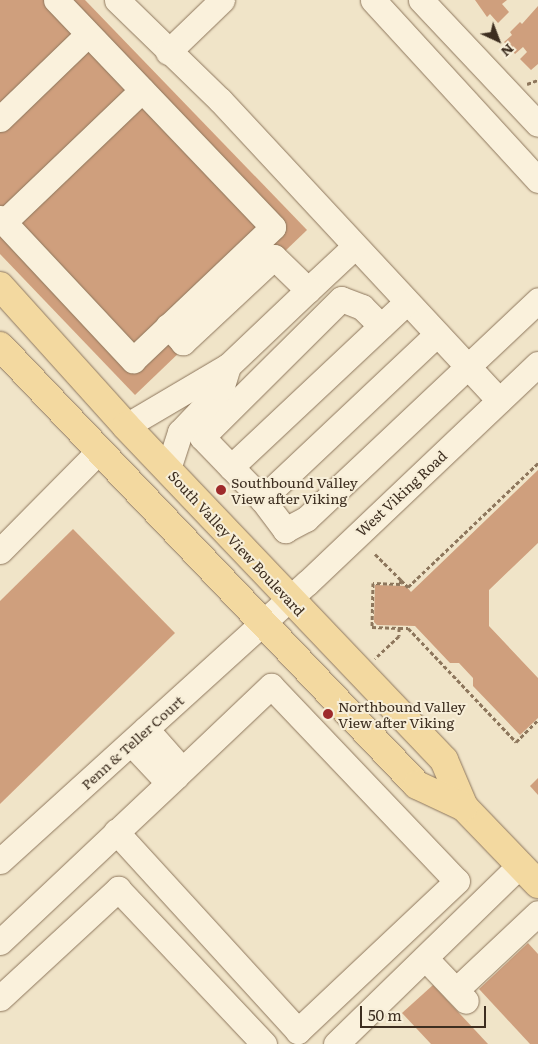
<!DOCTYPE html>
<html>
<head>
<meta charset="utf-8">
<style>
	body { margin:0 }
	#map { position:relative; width:538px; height:1044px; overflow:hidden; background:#f0e4c8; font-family:Literata,serif }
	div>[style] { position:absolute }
	.building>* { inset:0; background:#cf9f7d }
	.path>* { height:3px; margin-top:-1.5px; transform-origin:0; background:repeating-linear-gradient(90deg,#8d765c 0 4px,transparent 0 6.5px) }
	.roads { filter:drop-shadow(0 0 1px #8d765c) drop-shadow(0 0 1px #8d765c) }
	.minor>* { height:25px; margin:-12.5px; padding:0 12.5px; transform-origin:12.5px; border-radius:12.5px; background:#faf1dc }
	.major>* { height:28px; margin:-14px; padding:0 14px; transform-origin:14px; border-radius:14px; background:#f3d9a0 }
	.dots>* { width:14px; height:14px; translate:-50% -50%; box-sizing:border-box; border:2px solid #f7eed8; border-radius:50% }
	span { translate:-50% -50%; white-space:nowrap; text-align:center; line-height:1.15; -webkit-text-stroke:4px #f7eed8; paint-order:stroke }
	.poi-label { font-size:14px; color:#3d2e20 }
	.left { translate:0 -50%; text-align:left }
	.street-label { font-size:14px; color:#3d2e20 }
	.north { position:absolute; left:473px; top:15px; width:50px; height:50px; -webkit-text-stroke:4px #f7eed8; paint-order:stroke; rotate:137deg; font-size:14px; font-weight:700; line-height:20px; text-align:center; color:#3d2e20 }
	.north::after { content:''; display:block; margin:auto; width:18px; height:22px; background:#3d2e20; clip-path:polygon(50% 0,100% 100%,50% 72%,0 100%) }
	.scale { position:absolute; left:360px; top:1006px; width:126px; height:22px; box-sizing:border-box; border:2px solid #3d2e20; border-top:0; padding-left:6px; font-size:15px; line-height:18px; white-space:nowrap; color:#3d2e20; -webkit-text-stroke:4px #f7eed8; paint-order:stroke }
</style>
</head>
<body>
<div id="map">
	<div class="building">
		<div style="clip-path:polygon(0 0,85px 0,307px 230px,135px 395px,0 254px)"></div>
		<div style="clip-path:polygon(475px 0,507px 0,502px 4px,509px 12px,498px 23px,490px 14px,487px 17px)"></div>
		<div style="clip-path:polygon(538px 6px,538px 64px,531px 70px,520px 59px,527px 52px,523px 47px,515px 54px,504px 42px,512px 35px,510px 32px,520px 22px,522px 24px)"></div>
		<div style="clip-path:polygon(538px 470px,538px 543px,489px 590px,489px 626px,538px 678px,538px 718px,520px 735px,473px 686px,473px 678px,459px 663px,450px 663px,415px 626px,377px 625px,374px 622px,375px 585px,406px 586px,411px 592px)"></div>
		<div style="clip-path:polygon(73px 529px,175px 633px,0 804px,0 601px)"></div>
		<div style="clip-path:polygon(538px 778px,538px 795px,530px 786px)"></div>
		<div style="clip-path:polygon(528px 943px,538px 954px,538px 1044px,530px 1044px,479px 989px)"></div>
		<div style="clip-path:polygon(433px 985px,488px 1044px,431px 1044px,402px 1013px)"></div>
	</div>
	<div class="path">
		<div style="left:527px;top:84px;width:12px;rotate:-20deg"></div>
		<div style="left:375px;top:554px;width:37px;rotate:45deg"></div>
		<div style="left:401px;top:580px;width:4px;rotate:104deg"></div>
		<div style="left:400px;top:584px;width:27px;rotate:-178deg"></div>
		<div style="left:373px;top:583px;width:44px;rotate:91.3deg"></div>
		<div style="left:372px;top:627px;width:27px;rotate:2deg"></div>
		<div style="left:399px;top:628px;width:8px;rotate:90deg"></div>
		<div style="left:399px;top:636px;width:33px;rotate:137deg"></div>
		<div style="left:401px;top:580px;width:10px;rotate:45deg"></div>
		<div style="left:408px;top:587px;width:180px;rotate:-43.6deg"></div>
		<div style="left:399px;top:628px;width:9px"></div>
		<div style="left:408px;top:628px;width:157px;rotate:46.5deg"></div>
		<div style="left:516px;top:742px;width:31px;rotate:-45deg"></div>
	</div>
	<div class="roads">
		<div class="minor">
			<div style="left:117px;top:0;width:144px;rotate:44.2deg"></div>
			<div style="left:220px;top:100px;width:410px;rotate:47.1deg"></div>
			<div style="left:373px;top:0;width:244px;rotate:47.5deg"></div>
			<div style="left:421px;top:0;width:170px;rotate:46.7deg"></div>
			<div style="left:168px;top:52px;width:75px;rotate:-43.9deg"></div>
			<div style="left:0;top:119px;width:122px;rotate:-44deg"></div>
			<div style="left:0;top:218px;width:195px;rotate:46.9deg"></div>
			<div style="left:133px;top:360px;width:193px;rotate:-43.5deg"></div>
			<div style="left:273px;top:227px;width:314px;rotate:-133.7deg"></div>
			<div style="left:4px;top:222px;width:191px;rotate:-43.7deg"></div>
			<div style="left:308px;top:290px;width:64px;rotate:-43.1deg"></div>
			<div style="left:381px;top:326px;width:27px;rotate:-135deg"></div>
			<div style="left:362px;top:307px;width:22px;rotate:-159deg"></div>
			<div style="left:341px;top:299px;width:196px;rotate:135.2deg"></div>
			<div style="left:202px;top:437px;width:42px;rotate:46deg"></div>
			<div style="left:231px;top:467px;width:241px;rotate:-43.2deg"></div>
			<div style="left:437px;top:334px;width:241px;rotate:136.7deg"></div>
			<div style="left:262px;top:499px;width:39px;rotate:53deg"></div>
			<div style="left:285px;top:530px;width:24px;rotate:-28deg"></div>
			<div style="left:306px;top:519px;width:319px;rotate:-43.3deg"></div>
			<div style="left:126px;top:426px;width:118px;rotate:-30.5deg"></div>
			<div style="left:228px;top:366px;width:110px;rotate:-43.5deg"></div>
			<div style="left:308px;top:290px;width:47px;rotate:-135.9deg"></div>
			<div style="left:274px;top:257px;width:125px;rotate:137deg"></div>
			<div style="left:183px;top:342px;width:22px;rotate:-133deg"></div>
			<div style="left:231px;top:467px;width:45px;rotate:45.9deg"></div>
			<div style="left:168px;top:469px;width:39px;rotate:-72deg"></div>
			<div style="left:180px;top:432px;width:59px;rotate:-46.4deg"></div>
			<div style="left:221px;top:389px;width:24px;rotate:-73deg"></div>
			<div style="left:0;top:551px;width:142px;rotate:-45.3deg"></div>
			<div style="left:131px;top:743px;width:48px;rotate:46.7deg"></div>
			<div style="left:164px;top:778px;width:12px;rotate:-9deg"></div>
			<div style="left:176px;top:776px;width:12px;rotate:-85deg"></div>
			<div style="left:177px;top:764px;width:47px;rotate:-131.5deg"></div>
			<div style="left:0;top:861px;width:414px;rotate:-42.2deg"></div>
			<div style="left:307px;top:583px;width:318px;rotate:-43.5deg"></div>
			<div style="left:0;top:942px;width:242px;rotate:-43.3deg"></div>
			<div style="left:176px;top:776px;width:131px;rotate:-43.5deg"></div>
			<div style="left:271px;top:686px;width:269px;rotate:46.4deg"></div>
			<div style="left:457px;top:881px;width:219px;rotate:136.7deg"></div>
			<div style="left:298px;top:1031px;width:270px;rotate:-132.4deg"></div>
			<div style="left:425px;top:958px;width:59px;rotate:46.4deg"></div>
			<div style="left:456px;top:990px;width:112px;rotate:-43.2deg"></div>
			<div style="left:0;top:998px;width:161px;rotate:-42.7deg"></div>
			<div style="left:118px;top:889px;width:213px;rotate:46.7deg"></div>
			<div style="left:336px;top:1044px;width:257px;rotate:-44.2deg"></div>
		</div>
		<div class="major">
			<div style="left:0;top:286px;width:188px;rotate:48deg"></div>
			<div style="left:126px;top:426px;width:461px;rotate:46.4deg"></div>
			<div style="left:444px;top:760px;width:51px;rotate:66.9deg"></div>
			<div style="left:464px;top:807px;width:107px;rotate:46.1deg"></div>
			<div style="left:0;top:346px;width:605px;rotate:46.47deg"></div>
			<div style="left:417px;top:785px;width:52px;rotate:25.1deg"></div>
		</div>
	</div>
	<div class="dots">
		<div style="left:221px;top:490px;background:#9e2a2b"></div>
		<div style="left:328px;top:714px;background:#9e2a2b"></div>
	</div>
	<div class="poi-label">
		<span class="left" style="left:231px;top:490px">Southbound Valley<br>View after Viking</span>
		<span class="left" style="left:338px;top:714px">Northbound Valley<br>View after Viking</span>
	</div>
	<div class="street-label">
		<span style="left:401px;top:493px;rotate:-43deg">West Viking Road</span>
		<span style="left:237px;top:543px;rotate:47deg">South Valley View Boulevard</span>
		<span style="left:132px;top:742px;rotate:-42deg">Penn &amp; Teller Court</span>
	</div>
	<div class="north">N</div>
	<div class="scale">50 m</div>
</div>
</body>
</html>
